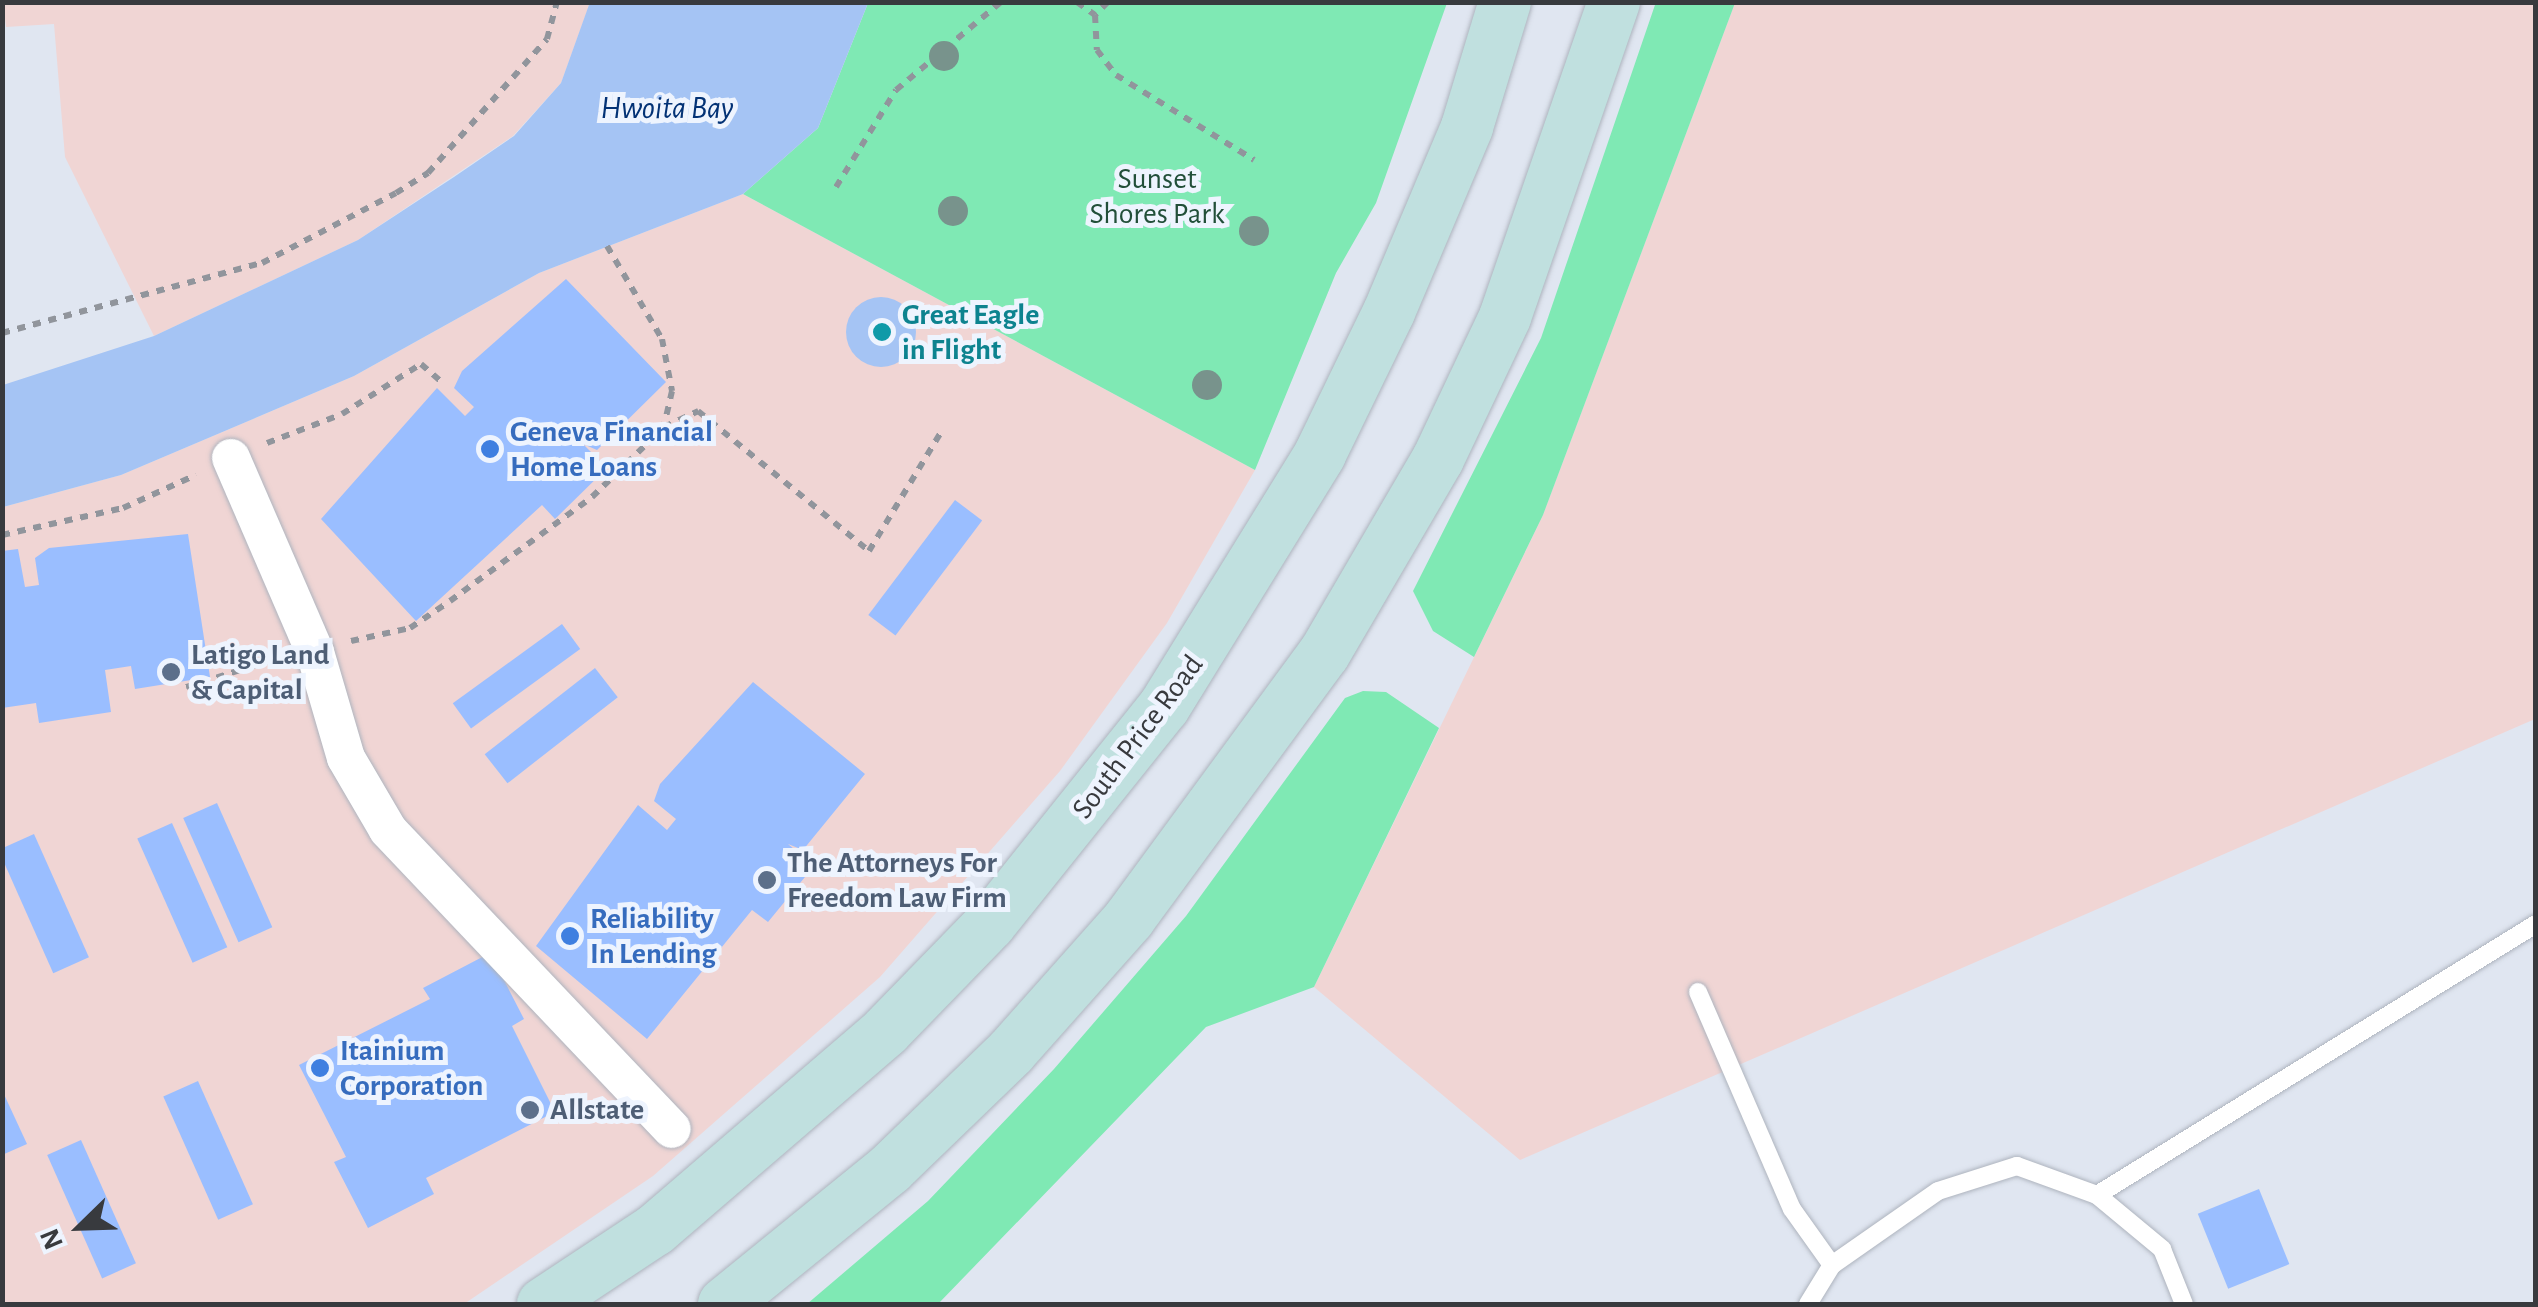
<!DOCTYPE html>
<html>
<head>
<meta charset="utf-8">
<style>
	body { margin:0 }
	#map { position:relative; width:2538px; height:1307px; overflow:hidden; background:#e0e6f1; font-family:"Alegreya Sans",sans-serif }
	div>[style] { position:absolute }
	.commercial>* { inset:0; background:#f0d5d4 }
	.green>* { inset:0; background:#7fe9b4 }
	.water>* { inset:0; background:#a5c4f4 }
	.round { border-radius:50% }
	.building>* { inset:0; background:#9abeff; transform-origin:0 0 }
	.path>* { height:6px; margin-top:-3px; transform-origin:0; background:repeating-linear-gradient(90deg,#91959c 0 8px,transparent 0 16px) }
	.roads { filter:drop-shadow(0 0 2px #aeb4be) drop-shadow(0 0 2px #aeb4be) }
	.lane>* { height:18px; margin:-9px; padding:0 9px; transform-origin:9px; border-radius:9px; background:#fff }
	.street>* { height:38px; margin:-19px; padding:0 19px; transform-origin:19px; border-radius:19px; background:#fff }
	.secondary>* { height:52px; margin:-26px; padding:0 26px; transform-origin:26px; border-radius:26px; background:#c0e0df }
	.trees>* { width:30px; height:30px; margin:-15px; border-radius:50%; background:#78938c }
	.dots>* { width:28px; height:28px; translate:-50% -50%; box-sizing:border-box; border:5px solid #eef4fe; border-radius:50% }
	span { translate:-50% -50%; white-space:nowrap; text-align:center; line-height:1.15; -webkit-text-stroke:10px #eef4fe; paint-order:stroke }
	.park-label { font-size:30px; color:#224f39 }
	.culture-label { font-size:30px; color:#0d838f; font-weight:700 }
	.left { translate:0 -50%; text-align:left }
	.shop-label { font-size:30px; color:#366cbe; font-weight:700 }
	.service-label { font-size:30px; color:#4e5e75; font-weight:700 }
	.street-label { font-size:30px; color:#383a3e }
	.water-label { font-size:32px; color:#033275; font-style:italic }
	.frame { position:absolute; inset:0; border:5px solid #383a3e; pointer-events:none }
	.north { position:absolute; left:30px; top:1177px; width:100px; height:100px; -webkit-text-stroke:8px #eef4fe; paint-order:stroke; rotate:247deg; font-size:28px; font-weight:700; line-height:40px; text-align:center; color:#383a3e }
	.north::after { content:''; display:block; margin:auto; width:35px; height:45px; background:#383a3e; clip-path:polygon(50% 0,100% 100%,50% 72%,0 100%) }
</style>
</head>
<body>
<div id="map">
	<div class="commercial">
		<div style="clip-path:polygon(3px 3px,590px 3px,561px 83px,513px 136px,358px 240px,154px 336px,65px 157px,54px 24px,6px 27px)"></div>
		<div style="clip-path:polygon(1735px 3px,2535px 3px,2535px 719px,1520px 1160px,1314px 987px,1543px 515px)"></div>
		<div style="clip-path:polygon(743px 194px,1255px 470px,1167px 623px,1060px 771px,880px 977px,653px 1176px,464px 1304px,3px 1304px,3px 507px,121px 475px,354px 376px,539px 273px)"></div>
	</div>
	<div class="green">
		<div style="clip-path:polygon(1656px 2px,1735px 3px,1543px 515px,1474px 657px,1433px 631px,1413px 591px,1541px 338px)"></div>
		<div style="clip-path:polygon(868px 3px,1447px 3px,1376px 203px,1336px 273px,1255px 470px,743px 194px,818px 128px)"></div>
		<div style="clip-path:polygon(1363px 691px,1386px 692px,1439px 728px,1314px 987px,1206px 1027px,938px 1304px,807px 1304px,928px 1201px,1054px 1069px,1186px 916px,1345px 698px)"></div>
	</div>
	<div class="water">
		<div style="clip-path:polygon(590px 2px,868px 3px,818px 128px,743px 194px,539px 273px,354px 376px,121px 475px,3px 507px,3px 385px,154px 336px,358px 240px,454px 177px,514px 136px,561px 83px)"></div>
		<div class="round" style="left:846px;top:297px;width:70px;height:70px"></div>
	</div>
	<div class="building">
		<div style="clip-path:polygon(566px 279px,666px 382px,597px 450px,583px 444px,607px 468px,555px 519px,542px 505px,416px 621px,321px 519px,437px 388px,465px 416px,474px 407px,454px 388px,462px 371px)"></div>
		<div style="left:955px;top:500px;width:34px;height:144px;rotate:37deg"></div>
		<div style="clip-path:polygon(188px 534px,210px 677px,135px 689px,131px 666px,105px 670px,111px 712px,39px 723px,36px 703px,2px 708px,2px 551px,18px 549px,25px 587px,39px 585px,35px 558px,49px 548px)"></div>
		<div style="left:562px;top:624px;width:31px;height:135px;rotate:54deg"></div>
		<div style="left:595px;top:668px;width:37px;height:140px;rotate:52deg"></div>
		<div style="clip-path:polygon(753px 682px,865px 774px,803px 850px,788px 844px,814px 866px,768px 922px,752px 910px,647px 1039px,536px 946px,638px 805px,667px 830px,676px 819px,654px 801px,660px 784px)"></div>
		<div style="left:217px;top:803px;width:136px;height:37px;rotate:66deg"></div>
		<div style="left:172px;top:823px;width:136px;height:38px;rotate:66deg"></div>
		<div style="left:34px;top:834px;width:135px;height:39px;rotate:66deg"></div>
		<div style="clip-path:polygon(490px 953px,524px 1019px,512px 1026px,555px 1112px,426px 1178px,434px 1194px,368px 1228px,334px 1162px,346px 1157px,299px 1065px,430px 999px,423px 988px)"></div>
		<div style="left:198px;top:1081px;width:135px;height:38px;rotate:66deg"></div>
		<div style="clip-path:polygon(2px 1090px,27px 1144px,2px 1155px)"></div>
		<div style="left:81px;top:1140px;width:135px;height:37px;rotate:66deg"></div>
		<div style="left:2259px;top:1189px;width:81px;height:66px;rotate:68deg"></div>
	</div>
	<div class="path">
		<div style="left:1077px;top:2px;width:22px;rotate:36deg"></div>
		<div style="left:1108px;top:2px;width:18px;rotate:135deg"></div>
		<div style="left:1095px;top:15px;width:35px;rotate:87deg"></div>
		<div style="left:1097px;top:50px;width:31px;rotate:53deg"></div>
		<div style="left:1116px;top:75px;width:162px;rotate:31.6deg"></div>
		<div style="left:836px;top:187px;width:114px;rotate:-58.3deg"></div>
		<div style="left:896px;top:90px;width:137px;rotate:-40deg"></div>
		<div style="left:607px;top:246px;width:108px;rotate:59.4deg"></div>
		<div style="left:662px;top:339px;width:53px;rotate:79.1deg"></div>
		<div style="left:672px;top:391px;width:37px;rotate:103deg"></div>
		<div style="left:664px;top:427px;width:38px;rotate:-25deg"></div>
		<div style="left:698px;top:411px;width:221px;rotate:39.3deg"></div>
		<div style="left:869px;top:551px;width:139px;rotate:-58.8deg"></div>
		<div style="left:2px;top:333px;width:269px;rotate:-15.1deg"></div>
		<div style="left:262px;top:263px;width:151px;rotate:-27.6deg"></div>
		<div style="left:396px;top:193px;width:38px;rotate:-32deg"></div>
		<div style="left:428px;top:173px;width:179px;rotate:-48.4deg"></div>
		<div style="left:547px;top:39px;width:38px;rotate:-75deg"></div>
		<div style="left:267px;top:443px;width:80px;rotate:-21.1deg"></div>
		<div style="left:342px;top:414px;width:93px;rotate:-32.3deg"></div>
		<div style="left:421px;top:364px;width:30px;rotate:41deg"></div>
		<div style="left:2px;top:535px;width:124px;rotate:-12.6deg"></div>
		<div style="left:123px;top:508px;width:80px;rotate:-24.3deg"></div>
		<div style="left:351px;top:641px;width:60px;rotate:-12.4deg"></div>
		<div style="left:410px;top:628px;width:48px;rotate:-34deg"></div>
		<div style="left:450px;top:601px;width:176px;rotate:-36.2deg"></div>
		<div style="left:592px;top:497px;width:100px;rotate:-44.2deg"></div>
		<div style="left:186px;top:687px;width:94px;rotate:-17.3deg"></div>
	</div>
	<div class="roads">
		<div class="lane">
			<div style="left:1698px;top:992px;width:236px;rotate:66.6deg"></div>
			<div style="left:1792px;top:1209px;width:69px;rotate:54.5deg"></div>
			<div style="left:2097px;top:1195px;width:516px;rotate:-31.69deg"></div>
			<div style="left:1808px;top:1304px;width:46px;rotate:-58.4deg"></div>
			<div style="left:1832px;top:1265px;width:129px;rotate:-34.9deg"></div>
			<div style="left:1938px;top:1191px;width:83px;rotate:-17.6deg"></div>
			<div style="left:2017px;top:1166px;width:85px;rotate:19.9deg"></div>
			<div style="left:2097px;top:1195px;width:85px;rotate:39.7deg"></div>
			<div style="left:2162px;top:1249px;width:59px;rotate:68.2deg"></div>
		</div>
		<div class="street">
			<div style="left:231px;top:458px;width:211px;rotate:66.6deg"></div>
			<div style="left:315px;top:652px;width:110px;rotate:73.7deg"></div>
			<div style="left:346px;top:758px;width:83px;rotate:59.7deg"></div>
			<div style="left:388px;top:830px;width:412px;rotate:46.5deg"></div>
		</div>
		<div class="secondary">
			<div style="left:543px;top:1304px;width:134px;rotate:-33.5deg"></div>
			<div style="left:655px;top:1230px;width:305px;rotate:-40.7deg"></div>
			<div style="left:886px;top:1031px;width:149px;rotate:-45.8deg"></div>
			<div style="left:990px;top:924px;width:278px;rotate:-51.3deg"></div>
			<div style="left:1164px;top:707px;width:297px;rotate:-58.3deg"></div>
			<div style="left:1320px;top:454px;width:158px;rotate:-64.1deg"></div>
			<div style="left:1389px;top:312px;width:201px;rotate:-67.1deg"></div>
			<div style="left:1467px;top:127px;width:131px;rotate:-73.1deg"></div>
			<div style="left:724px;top:1304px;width:214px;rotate:-39.1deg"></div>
			<div style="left:890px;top:1169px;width:168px;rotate:-44deg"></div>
			<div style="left:1011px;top:1052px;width:178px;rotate:-48.4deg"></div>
			<div style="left:1129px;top:919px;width:329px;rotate:-53.7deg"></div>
			<div style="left:1324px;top:654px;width:226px;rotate:-59.7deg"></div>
			<div style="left:1438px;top:459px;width:157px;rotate:-64.7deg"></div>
			<div style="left:1505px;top:317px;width:333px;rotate:-70.9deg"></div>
		</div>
	</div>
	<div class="trees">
		<div style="left:944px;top:56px"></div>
		<div style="left:953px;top:211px"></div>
		<div style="left:1254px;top:231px"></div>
		<div style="left:1207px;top:385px"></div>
	</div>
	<div class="dots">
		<div style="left:882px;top:332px;background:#0f9aa8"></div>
		<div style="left:490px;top:449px;background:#3f7fe0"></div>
		<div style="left:171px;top:672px;background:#5c6f8a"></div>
		<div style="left:767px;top:880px;background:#5c6f8a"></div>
		<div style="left:570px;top:936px;background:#3f7fe0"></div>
		<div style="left:320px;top:1068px;background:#3f7fe0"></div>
		<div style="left:530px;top:1110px;background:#5c6f8a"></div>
	</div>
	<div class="park-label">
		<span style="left:1157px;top:196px">Sunset<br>Shores Park</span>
	</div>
	<div class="culture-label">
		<span class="left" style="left:902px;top:332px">Great Eagle<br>in Flight</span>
	</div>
	<div class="shop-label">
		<span class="left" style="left:510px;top:449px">Geneva Financial<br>Home Loans</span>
		<span class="left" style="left:590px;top:936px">Reliability<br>In Lending</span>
		<span class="left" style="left:340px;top:1068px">Itainium<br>Corporation</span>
	</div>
	<div class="service-label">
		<span class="left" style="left:191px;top:672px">Latigo Land<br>&amp; Capital</span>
		<span class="left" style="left:787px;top:880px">The Attorneys For<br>Freedom Law Firm</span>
		<span class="left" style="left:550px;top:1110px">Allstate</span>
	</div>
	<div class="street-label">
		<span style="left:1138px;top:737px;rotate:-53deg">South Price Road</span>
	</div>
	<div class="water-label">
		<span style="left:667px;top:108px">Hwoita Bay</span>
	</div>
	<div class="frame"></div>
	<div class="north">N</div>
</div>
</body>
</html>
